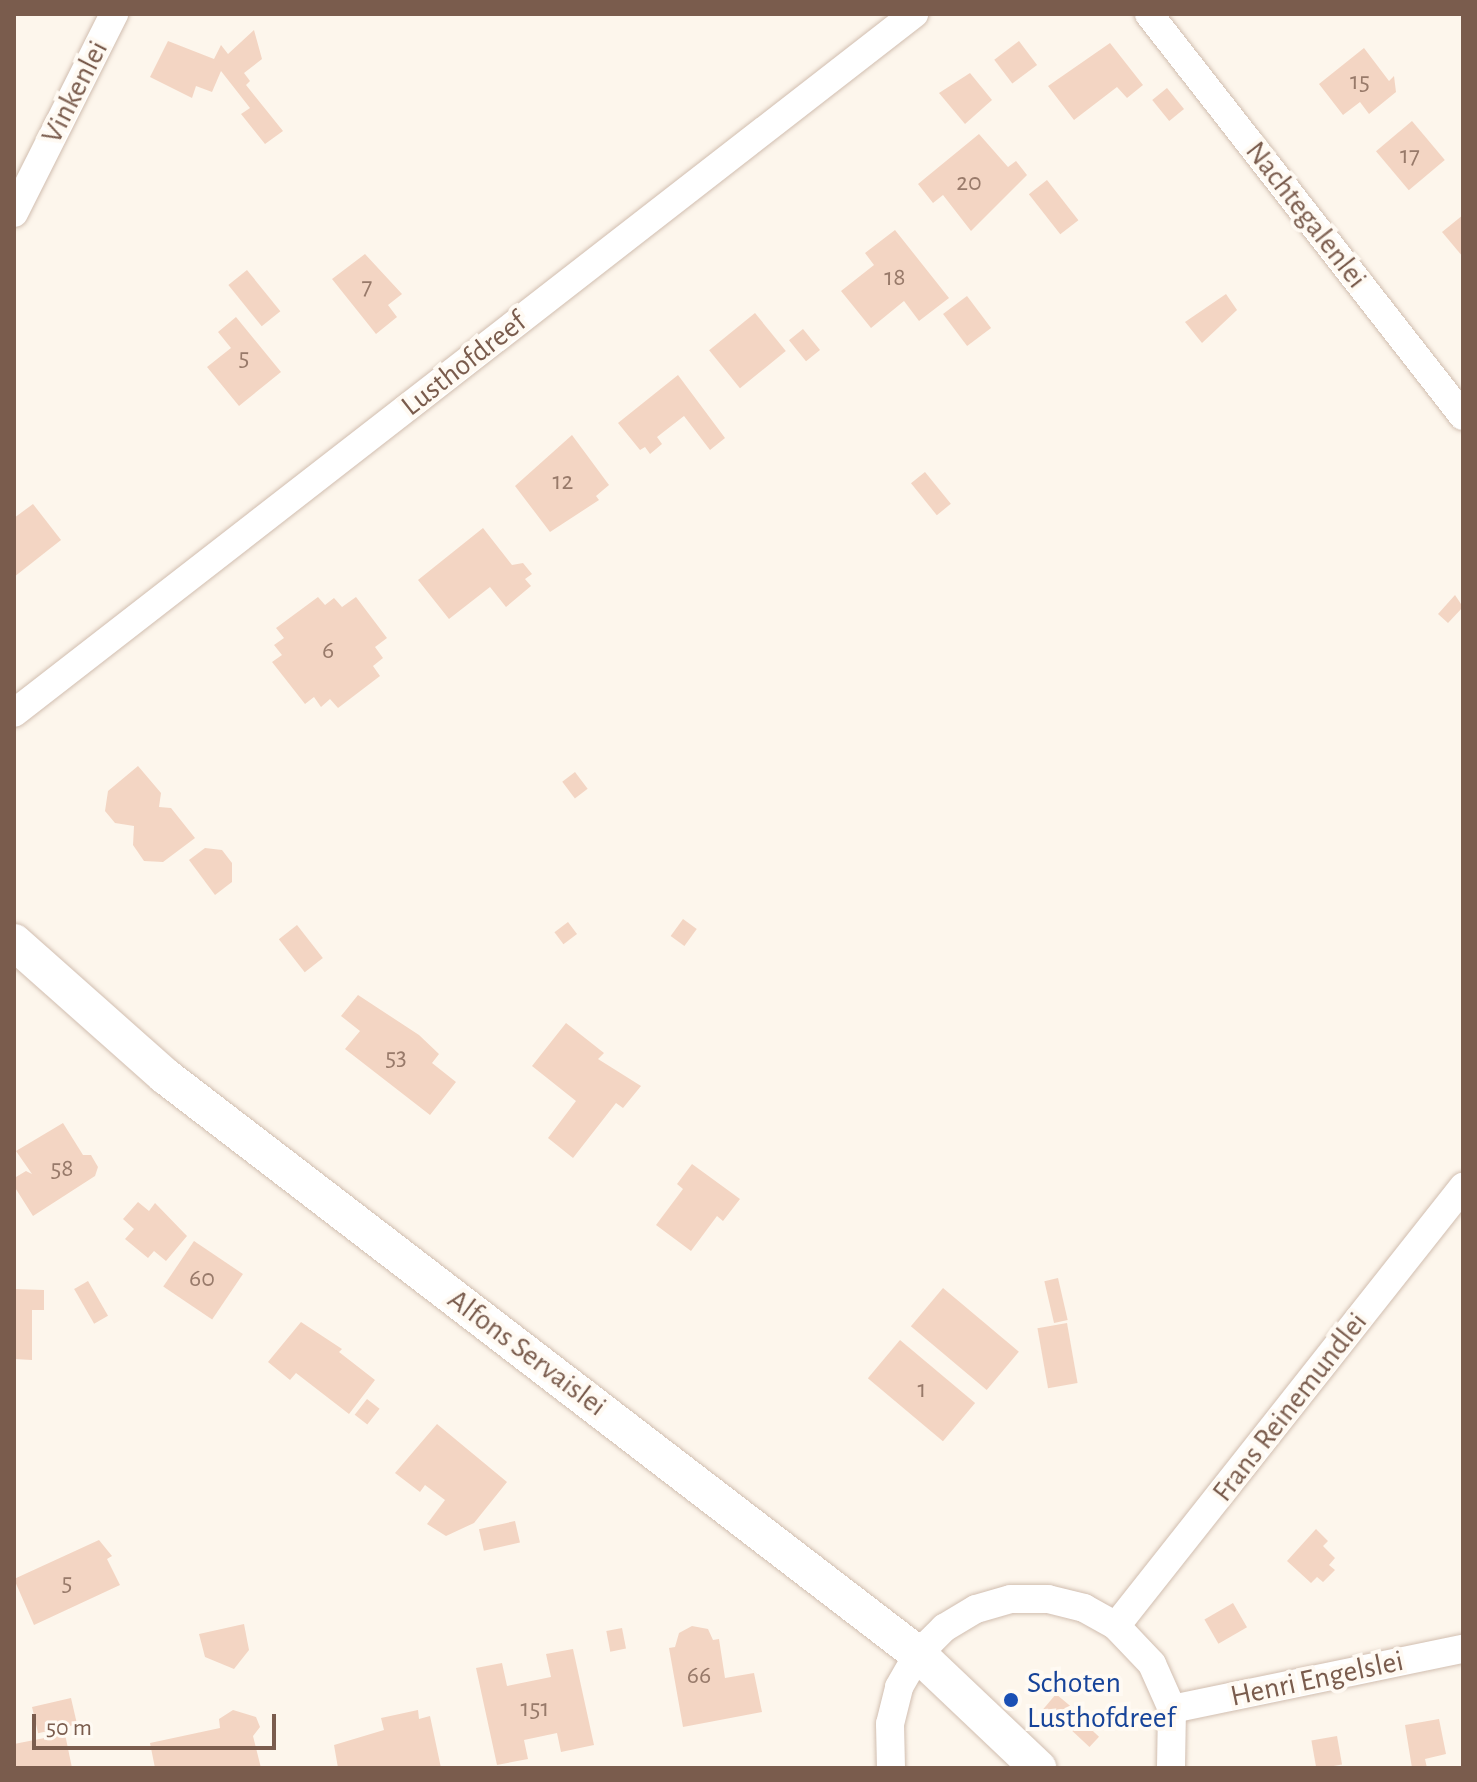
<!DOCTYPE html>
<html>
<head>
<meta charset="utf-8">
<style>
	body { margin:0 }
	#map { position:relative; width:1477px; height:1782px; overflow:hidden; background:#fdf6ec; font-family:"Alegreya Sans",sans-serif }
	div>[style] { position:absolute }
	.building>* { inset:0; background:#f3d5c3; transform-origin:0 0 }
	.roads { filter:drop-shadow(0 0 2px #d1beb0) drop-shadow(0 0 2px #d1beb0) }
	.minor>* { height:28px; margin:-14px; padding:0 14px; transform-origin:14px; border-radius:14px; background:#fff }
	.tertiary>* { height:36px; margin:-18px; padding:0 18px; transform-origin:18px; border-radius:18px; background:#fff }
	.dots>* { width:22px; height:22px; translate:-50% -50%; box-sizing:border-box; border:4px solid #fffaf3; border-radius:50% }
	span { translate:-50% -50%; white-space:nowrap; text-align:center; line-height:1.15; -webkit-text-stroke:8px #fffaf3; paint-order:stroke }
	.number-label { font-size:26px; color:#987a6a }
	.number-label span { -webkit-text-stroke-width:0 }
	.street-label { font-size:30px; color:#7a5c4d }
	.transit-label { font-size:30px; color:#164399 }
	.left { translate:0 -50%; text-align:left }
	.frame { position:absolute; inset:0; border:16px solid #7a5c4d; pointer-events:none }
	.scale { position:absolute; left:32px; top:1714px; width:244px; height:36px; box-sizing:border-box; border:4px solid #7a5c4d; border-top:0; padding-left:10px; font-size:24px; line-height:28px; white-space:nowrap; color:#7a5c4d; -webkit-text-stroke:6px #fffaf3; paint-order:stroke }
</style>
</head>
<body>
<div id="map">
	<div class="building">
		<div style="clip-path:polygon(254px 30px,262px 59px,244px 73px,250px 81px,246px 85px,283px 131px,265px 144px,241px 114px,250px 108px,221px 71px,212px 92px,196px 86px,192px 98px,150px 77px,168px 41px,214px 59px,221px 45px,228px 54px)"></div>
		<div style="left:1019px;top:41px;width:30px;height:31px;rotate:53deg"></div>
		<div style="clip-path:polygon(1110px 43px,1143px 85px,1127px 98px,1117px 87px,1074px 120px,1048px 86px)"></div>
		<div style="clip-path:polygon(1364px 48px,1389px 81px,1394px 76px,1396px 92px,1369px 114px,1360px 102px,1343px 115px,1319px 84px)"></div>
		<div style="clip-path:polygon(970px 73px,992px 100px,965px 124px,939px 93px)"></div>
		<div style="left:1167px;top:88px;width:27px;height:19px;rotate:51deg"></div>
		<div style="left:1412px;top:121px;width:51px;height:47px;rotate:50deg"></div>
		<div style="clip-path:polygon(979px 134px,1008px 167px,1016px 161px,1027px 175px,971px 231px,943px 195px,933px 203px,918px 184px)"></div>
		<div style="left:1047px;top:180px;width:51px;height:23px;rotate:52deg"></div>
		<div style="clip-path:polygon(1463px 215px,1463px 257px,1442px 232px)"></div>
		<div style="clip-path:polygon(895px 230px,949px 298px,919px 321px,904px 301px,871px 328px,841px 291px,874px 265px,865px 253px)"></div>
		<div style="clip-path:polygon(365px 254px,402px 294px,388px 305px,397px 317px,376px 334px,332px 279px)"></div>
		<div style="left:247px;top:270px;width:53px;height:24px;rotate:51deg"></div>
		<div style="clip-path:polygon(1226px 294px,1237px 310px,1202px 343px,1185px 322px)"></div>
		<div style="left:967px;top:296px;width:40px;height:30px;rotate:53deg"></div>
		<div style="left:755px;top:313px;width:49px;height:59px;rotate:51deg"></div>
		<div style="clip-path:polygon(236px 317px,281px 372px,239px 406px,207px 367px,231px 348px,218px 332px)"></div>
		<div style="left:803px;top:329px;width:27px;height:18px;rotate:51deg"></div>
		<div style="clip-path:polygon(678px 375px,725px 438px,710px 450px,684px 416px,657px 437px,662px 444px,650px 454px,645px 447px,640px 450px,618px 423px)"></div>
		<div style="clip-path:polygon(572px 435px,609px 485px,596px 496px,599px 500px,550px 532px,515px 486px)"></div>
		<div style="left:925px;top:472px;width:41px;height:18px;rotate:51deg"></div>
		<div style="clip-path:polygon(33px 504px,61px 540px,14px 577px,14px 518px)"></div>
		<div style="clip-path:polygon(483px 528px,512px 565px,523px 563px,532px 574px,525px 579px,531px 586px,506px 607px,490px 587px,449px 619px,418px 580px)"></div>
		<div style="clip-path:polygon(1455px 595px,1463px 607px,1448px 623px,1438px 614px)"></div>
		<div style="clip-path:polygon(318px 597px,325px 605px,334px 598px,342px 607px,356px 597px,387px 638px,375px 647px,383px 658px,373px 666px,380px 676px,338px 708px,330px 699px,321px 707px,314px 697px,305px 704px,272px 662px,282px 655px,274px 645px,284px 638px,276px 628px)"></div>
		<div style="clip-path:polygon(138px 766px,161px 793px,159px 807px,171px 808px,195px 838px,163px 862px,144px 861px,133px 845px,134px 826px,115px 823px,105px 811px,108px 791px)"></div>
		<div style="left:575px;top:772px;width:21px;height:16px;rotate:53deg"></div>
		<div style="clip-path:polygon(205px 848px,222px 850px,232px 863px,232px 882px,215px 895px,189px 860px)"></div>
		<div style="left:683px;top:919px;width:17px;height:21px;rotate:36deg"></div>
		<div style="left:568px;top:922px;width:15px;height:17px;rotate:53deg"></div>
		<div style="left:297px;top:925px;width:42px;height:23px;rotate:52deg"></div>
		<div style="clip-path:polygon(358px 995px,419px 1035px,439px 1054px,432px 1063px,456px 1082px,430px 1115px,345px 1049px,360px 1031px,341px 1016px)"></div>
		<div style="clip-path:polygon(566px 1023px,604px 1053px,598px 1059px,641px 1086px,623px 1108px,616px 1103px,573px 1158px,548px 1138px,576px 1101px,532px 1066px)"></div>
		<div style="clip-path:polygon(63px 1123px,83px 1155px,91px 1155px,98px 1167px,95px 1176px,33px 1216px,14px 1186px,16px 1177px,26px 1171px,32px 1174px,16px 1151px)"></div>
		<div style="clip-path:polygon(692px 1164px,740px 1199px,723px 1221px,717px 1216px,691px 1251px,656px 1225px,683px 1189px,677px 1184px)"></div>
		<div style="clip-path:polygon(138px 1202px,149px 1211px,155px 1203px,187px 1236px,166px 1261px,154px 1251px,148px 1258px,125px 1239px,134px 1229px,123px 1219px)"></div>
		<div style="left:194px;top:1241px;width:59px;height:55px;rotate:34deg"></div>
		<div style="left:1058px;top:1278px;width:43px;height:14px;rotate:77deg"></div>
		<div style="left:88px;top:1281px;width:40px;height:16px;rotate:60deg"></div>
		<div style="left:943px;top:1288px;width:99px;height:50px;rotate:40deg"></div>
		<div style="clip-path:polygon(14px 1289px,44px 1290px,44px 1310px,32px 1310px,32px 1360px,14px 1359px)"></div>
		<div style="clip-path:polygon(301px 1322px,342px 1349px,339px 1352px,375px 1380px,349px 1414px,296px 1373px,290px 1380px,268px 1362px)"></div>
		<div style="left:1067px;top:1323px;width:61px;height:30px;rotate:80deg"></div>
		<div style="left:900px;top:1340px;width:98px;height:50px;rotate:40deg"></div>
		<div style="left:367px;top:1399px;width:16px;height:20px;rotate:38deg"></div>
		<div style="clip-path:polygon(437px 1424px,507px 1482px,474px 1523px,446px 1536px,427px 1524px,445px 1500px,425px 1485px,420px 1492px,395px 1473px)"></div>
		<div style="left:515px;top:1521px;width:22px;height:37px;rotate:77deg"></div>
		<div style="clip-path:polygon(1316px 1529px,1328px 1541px,1323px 1546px,1335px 1558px,1329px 1565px,1335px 1570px,1323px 1582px,1317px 1577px,1311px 1583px,1287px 1561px)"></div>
		<div style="clip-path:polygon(99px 1540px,112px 1556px,107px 1559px,120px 1585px,34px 1625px,14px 1579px)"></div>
		<div style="left:1233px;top:1603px;width:28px;height:33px;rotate:60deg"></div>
		<div style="clip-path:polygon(244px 1624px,249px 1650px,234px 1669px,205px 1657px,199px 1634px)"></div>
		<div style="clip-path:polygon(692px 1626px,708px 1629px,713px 1640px,719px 1639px,725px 1678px,754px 1673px,762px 1712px,683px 1727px,669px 1648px,675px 1647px,679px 1633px)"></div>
		<div style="left:622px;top:1628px;width:21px;height:16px;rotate:79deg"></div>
		<div style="clip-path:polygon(573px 1649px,594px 1745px,561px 1752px,557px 1733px,524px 1740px,528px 1759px,497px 1765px,476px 1668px,502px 1663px,507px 1686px,551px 1677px,546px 1654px)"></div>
		<div style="left:1056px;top:1694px;width:23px;height:21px;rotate:40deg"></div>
		<div style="left:71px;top:1698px;width:27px;height:40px;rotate:77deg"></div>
		<div style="clip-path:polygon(233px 1710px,256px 1717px,260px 1727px,253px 1736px,261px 1768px,155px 1768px,150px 1743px,220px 1728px,219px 1719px)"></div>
		<div style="clip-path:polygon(418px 1710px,419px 1719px,430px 1716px,441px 1768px,338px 1768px,334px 1745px,384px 1730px,381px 1718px)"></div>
		<div style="left:1080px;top:1719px;width:26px;height:14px;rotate:43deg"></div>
		<div style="clip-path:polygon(1439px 1719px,1446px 1754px,1425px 1759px,1427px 1768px,1412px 1768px,1405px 1725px)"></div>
		<div style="clip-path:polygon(65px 1734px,72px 1768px,14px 1768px,14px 1744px)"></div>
		<div style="left:1337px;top:1736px;width:29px;height:26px;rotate:80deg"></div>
	</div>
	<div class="roads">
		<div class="minor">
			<div style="left:1149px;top:14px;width:510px;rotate:52.01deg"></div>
			<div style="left:14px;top:213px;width:223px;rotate:-63.3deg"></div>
			<div style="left:14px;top:713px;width:1140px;rotate:-37.84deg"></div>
			<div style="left:1116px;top:1626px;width:560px;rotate:-51.68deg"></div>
			<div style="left:1172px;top:1709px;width:297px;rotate:-11.7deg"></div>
			<div style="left:891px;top:1768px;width:44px;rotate:-91.3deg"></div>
			<div style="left:890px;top:1724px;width:38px;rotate:-76deg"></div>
			<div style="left:899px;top:1687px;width:38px;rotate:-60deg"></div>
			<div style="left:918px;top:1654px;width:37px;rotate:-45deg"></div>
			<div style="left:944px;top:1628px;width:37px;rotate:-31deg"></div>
			<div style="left:976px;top:1609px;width:36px;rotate:-16deg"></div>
			<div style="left:1011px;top:1599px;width:37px"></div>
			<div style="left:1048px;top:1599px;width:37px;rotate:14deg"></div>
			<div style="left:1084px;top:1608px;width:37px;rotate:29deg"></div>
			<div style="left:1116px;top:1626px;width:52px;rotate:46.5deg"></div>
			<div style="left:1152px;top:1664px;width:49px;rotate:66deg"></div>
			<div style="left:1172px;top:1709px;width:59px;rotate:91deg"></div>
		</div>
		<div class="tertiary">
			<div style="left:14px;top:942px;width:202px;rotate:41.6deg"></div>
			<div style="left:165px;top:1076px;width:949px;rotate:37.51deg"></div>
			<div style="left:918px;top:1654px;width:166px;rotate:43.5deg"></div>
		</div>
	</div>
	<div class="dots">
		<div style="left:1011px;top:1700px;background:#1a4fb4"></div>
	</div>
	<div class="number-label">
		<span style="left:1360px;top:82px">15</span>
		<span style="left:1410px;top:156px">17</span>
		<span style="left:969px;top:183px">20</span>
		<span style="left:895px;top:278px">18</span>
		<span style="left:367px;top:287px">7</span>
		<span style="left:244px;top:358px">5</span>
		<span style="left:563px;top:482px">12</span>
		<span style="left:328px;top:651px">6</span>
		<span style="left:396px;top:1058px">53</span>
		<span style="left:62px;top:1169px">58</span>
		<span style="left:202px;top:1279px">60</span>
		<span style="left:922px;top:1390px">1</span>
		<span style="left:67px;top:1583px">5</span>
		<span style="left:699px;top:1676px">66</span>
		<span style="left:535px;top:1709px">151</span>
	</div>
	<div class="street-label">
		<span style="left:75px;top:92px;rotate:-63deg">Vinkenlei</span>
		<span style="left:1306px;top:215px;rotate:52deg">Nachtegalenlei</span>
		<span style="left:464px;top:364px;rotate:-38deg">Lusthofdreef</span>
		<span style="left:527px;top:1353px;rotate:37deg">Alfons Servaislei</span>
		<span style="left:1290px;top:1407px;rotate:-52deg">Frans Reinemundlei</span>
		<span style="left:1317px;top:1679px;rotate:-12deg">Henri Engelslei</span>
	</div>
	<div class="transit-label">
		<span class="left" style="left:1027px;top:1700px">Schoten<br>Lusthofdreef</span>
	</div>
	<div class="frame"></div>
	<div class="scale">50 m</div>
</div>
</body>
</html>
